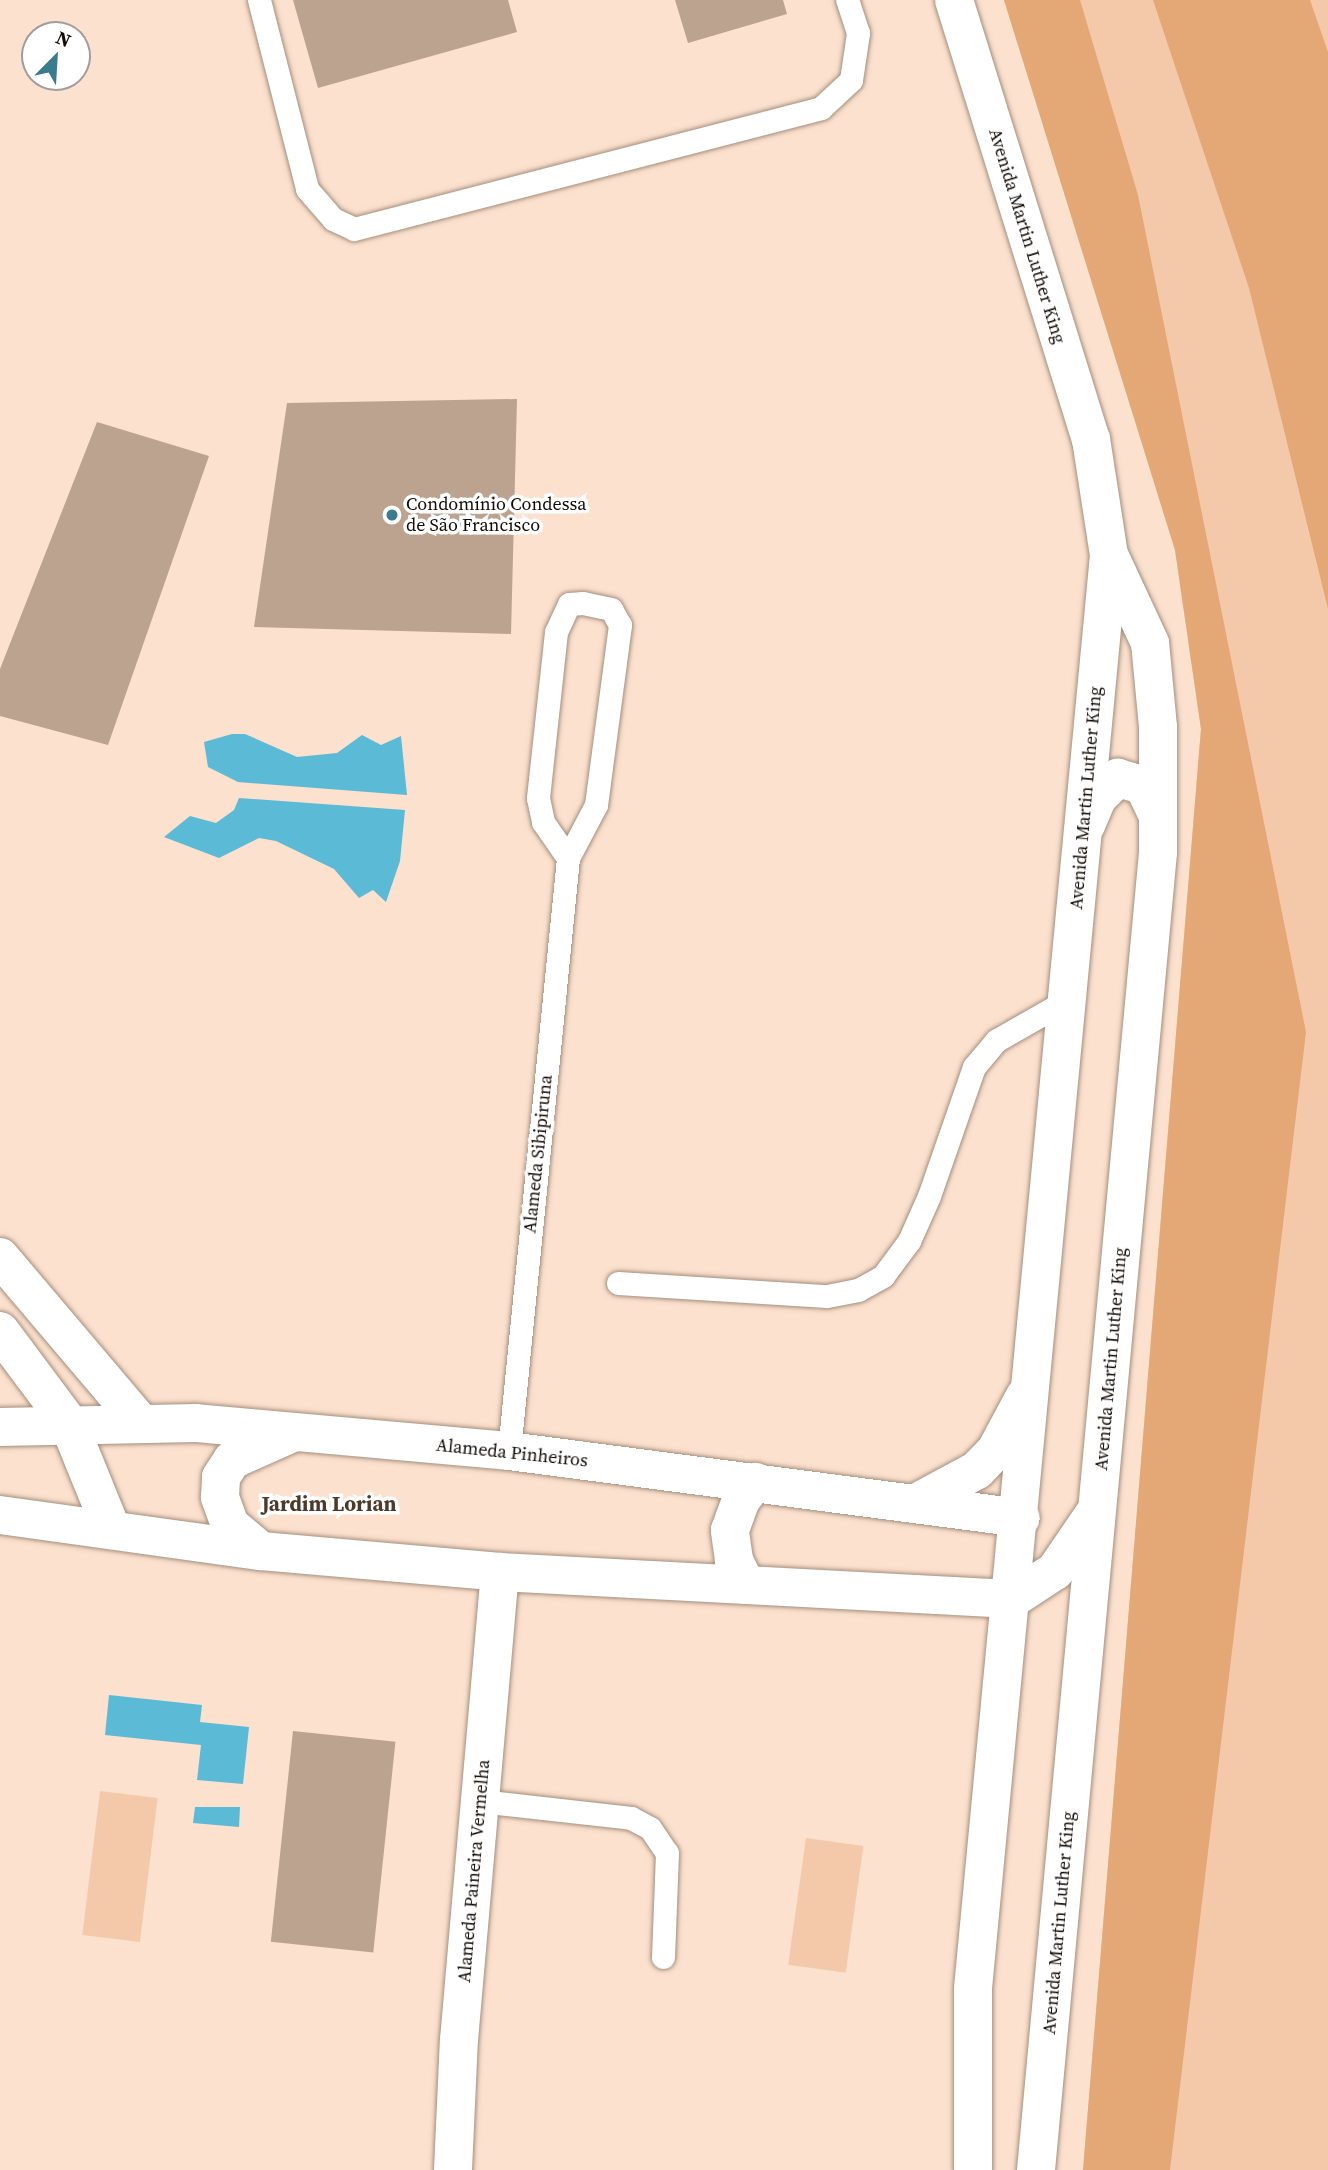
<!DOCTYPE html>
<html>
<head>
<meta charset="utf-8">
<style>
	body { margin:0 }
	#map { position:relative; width:1328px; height:2170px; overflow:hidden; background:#fbe1ce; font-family:"Source Serif 4",serif }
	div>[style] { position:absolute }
	.green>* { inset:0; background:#f4c9a9; transform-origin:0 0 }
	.forest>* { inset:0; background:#e4a776 }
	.water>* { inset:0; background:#5bbad5 }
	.building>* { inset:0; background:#bba390; transform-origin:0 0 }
	.roads { filter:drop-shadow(0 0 2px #a68e7d) drop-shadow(0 0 2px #a68e7d) }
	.service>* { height:23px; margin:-11.5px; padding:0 11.5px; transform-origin:11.5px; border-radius:11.5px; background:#fff }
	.minor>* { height:38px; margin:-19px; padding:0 19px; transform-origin:19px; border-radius:19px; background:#fff }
	.secondary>* { height:38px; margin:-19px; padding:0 19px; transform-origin:19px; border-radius:19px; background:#fff }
	.dots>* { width:19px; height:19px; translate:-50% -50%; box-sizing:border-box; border:4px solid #fff; border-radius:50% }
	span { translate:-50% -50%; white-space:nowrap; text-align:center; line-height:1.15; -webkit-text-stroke:7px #fff; paint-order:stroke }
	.street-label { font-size:18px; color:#130b05 }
	.poi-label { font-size:18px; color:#130b05 }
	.left { translate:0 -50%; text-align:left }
	.quarter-label { font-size:21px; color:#4d3929; font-weight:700 }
	.north { position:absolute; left:21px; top:21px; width:70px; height:70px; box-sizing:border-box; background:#fff; border:2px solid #a19d9b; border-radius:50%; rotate:24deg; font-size:19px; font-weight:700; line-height:28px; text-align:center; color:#130b05 }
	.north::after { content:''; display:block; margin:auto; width:24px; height:32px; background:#3a7b8e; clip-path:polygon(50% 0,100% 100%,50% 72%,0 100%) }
</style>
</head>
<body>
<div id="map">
	<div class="green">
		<div style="clip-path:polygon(1004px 0,1328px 0,1328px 2170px,1083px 2170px,1201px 729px,1175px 550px)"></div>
		<div style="left:100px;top:1791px;width:58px;height:145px;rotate:7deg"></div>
		<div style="left:806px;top:1838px;width:58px;height:128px;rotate:8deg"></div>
	</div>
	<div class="forest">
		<div style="clip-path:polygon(1004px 0,1080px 0,1138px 195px,1306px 1032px,1170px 2170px,1083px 2170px,1201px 729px,1175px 550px)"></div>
		<div style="clip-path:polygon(1153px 0,1310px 0,1328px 52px,1328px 609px,1249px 288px)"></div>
	</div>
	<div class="water">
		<div style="clip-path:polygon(232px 734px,245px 734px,297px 757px,337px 753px,362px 735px,381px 745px,401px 736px,407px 795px,238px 782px,208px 767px,204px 742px)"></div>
		<div style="clip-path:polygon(239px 798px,405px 810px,400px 861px,386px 902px,373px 890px,359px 898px,334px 869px,276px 841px,259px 838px,219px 858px,164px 837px,190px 816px,216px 823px,234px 810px)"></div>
		<div style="clip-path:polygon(109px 1695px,202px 1705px,200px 1722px,249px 1727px,243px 1784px,197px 1780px,201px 1745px,105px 1735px)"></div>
		<div style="clip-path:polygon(195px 1807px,240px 1807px,239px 1827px,193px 1823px)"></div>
	</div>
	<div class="building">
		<div style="clip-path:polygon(293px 0,508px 0,517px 32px,318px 88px)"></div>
		<div style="clip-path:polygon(675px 0,783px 0,787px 14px,688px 43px)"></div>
		<div style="clip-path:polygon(517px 399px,511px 634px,254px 627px,287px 403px)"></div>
		<div style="clip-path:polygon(97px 422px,209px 456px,108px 745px,0 716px,0 669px)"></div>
		<div style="left:293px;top:1731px;width:103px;height:212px;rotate:6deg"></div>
	</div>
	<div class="roads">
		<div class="service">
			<div style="left:259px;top:0;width:195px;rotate:75.7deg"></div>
			<div style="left:307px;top:189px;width:40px;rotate:49deg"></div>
			<div style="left:333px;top:219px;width:23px;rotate:25deg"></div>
			<div style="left:354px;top:229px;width:482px;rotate:-14.5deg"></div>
			<div style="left:821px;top:108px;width:41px;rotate:-43deg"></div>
			<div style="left:851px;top:80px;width:48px;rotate:-81.5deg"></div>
			<div style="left:858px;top:33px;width:35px;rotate:-108deg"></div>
			<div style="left:618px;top:1283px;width:209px;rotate:3.6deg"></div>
			<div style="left:827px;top:1296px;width:32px;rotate:-11deg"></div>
			<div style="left:858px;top:1290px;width:29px;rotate:-29deg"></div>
			<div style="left:883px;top:1276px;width:44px;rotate:-53.4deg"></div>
			<div style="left:909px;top:1241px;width:49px;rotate:-66deg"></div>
			<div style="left:929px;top:1196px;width:137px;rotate:-70.8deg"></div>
			<div style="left:974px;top:1067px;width:35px;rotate:-50deg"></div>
			<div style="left:997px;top:1040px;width:83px;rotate:-29.7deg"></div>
			<div style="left:509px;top:1451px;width:596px;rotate:-84.32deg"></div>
			<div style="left:568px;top:858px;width:60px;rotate:-62.2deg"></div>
			<div style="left:596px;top:805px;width:182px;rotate:-82.4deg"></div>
			<div style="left:620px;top:625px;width:18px;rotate:-119deg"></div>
			<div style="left:611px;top:609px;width:29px;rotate:-168deg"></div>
			<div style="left:583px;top:603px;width:14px;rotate:176deg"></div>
			<div style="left:569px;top:604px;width:31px;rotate:115deg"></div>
			<div style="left:556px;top:632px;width:167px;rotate:96.2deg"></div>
			<div style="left:538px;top:798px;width:25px;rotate:78deg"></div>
			<div style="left:543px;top:822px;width:44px;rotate:55.2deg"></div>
			<div style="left:480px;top:1801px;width:152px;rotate:6.4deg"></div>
			<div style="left:631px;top:1818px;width:21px;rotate:28deg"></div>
			<div style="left:650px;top:1828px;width:30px;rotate:56deg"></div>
			<div style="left:667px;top:1853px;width:104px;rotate:92.2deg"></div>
		</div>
		<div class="minor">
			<div style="left:0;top:1257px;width:215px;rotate:49.7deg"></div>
			<div style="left:0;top:1331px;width:114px;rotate:53.2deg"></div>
			<div style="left:68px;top:1422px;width:114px;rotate:67.9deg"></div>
			<div style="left:0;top:1427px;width:196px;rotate:-1.2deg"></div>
			<div style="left:196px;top:1423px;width:314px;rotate:5.1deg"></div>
			<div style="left:509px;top:1451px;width:516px;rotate:7.46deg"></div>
			<div style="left:0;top:1515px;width:263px;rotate:7.9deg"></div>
			<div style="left:261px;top:1551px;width:240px;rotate:5deg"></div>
			<div style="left:500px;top:1572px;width:513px;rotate:3.02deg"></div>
			<div style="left:261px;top:1551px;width:40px;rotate:-140deg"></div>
			<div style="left:230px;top:1525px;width:30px;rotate:-110deg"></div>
			<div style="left:220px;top:1497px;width:20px;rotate:-87deg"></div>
			<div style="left:221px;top:1477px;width:20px;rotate:-57deg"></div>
			<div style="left:232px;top:1460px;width:64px;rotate:-24.1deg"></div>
			<div style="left:746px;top:1585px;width:28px;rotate:-116deg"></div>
			<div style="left:734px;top:1560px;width:30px;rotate:-98deg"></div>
			<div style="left:730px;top:1530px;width:32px;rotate:-70deg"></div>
			<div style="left:741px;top:1500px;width:23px;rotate:-52deg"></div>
			<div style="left:453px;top:2170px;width:130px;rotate:-87.4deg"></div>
			<div style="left:459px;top:2040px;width:470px;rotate:-85deg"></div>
		</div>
		<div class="secondary">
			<div style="left:954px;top:0;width:460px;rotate:72.7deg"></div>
			<div style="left:1091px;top:439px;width:117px;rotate:81.2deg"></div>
			<div style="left:1109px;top:555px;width:1440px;rotate:95.42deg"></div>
			<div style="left:973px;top:1989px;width:181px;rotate:90deg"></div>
			<div style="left:1086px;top:825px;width:30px;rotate:-67deg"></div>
			<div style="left:1098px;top:797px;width:28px;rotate:-44deg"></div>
			<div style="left:1118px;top:778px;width:26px;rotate:16deg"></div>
			<div style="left:1143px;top:785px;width:34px;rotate:64deg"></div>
			<div style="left:916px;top:1503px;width:69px;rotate:-28.4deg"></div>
			<div style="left:977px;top:1470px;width:28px;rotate:-46deg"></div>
			<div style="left:996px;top:1450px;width:61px;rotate:-61.8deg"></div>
			<div style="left:1012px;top:1599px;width:51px;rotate:-33.1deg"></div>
			<div style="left:1055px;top:1571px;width:69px;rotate:-55.6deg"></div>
			<div style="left:1036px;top:2170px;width:1324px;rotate:-84.71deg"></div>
			<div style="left:1158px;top:852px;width:125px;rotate:-90deg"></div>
			<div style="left:1158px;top:727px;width:84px;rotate:-95.4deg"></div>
			<div style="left:1150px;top:643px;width:95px;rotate:-114.9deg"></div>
		</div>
	</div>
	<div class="dots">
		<div style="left:392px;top:515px;background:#3a7b8e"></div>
	</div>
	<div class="street-label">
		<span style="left:1027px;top:236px;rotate:73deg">Avenida Martin Luther King</span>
		<span style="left:1086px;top:798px;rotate:-85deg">Avenida Martin Luther King</span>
		<span style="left:538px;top:1154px;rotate:-84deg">Alameda Sibipiruna</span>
		<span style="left:1111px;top:1359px;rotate:-85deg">Avenida Martin Luther King</span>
		<span style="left:512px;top:1453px;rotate:6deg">Alameda Pinheiros</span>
		<span style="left:474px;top:1871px;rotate:-85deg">Alameda Paineira Vermelha</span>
		<span style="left:1059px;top:1923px;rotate:-85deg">Avenida Martin Luther King</span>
	</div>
	<div class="poi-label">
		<span class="left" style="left:406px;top:515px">Condomínio Condessa<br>de São Francisco</span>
	</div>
	<div class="quarter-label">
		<span style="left:329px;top:1504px">Jardim Lorian</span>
	</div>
	<div class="north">N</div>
</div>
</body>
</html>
